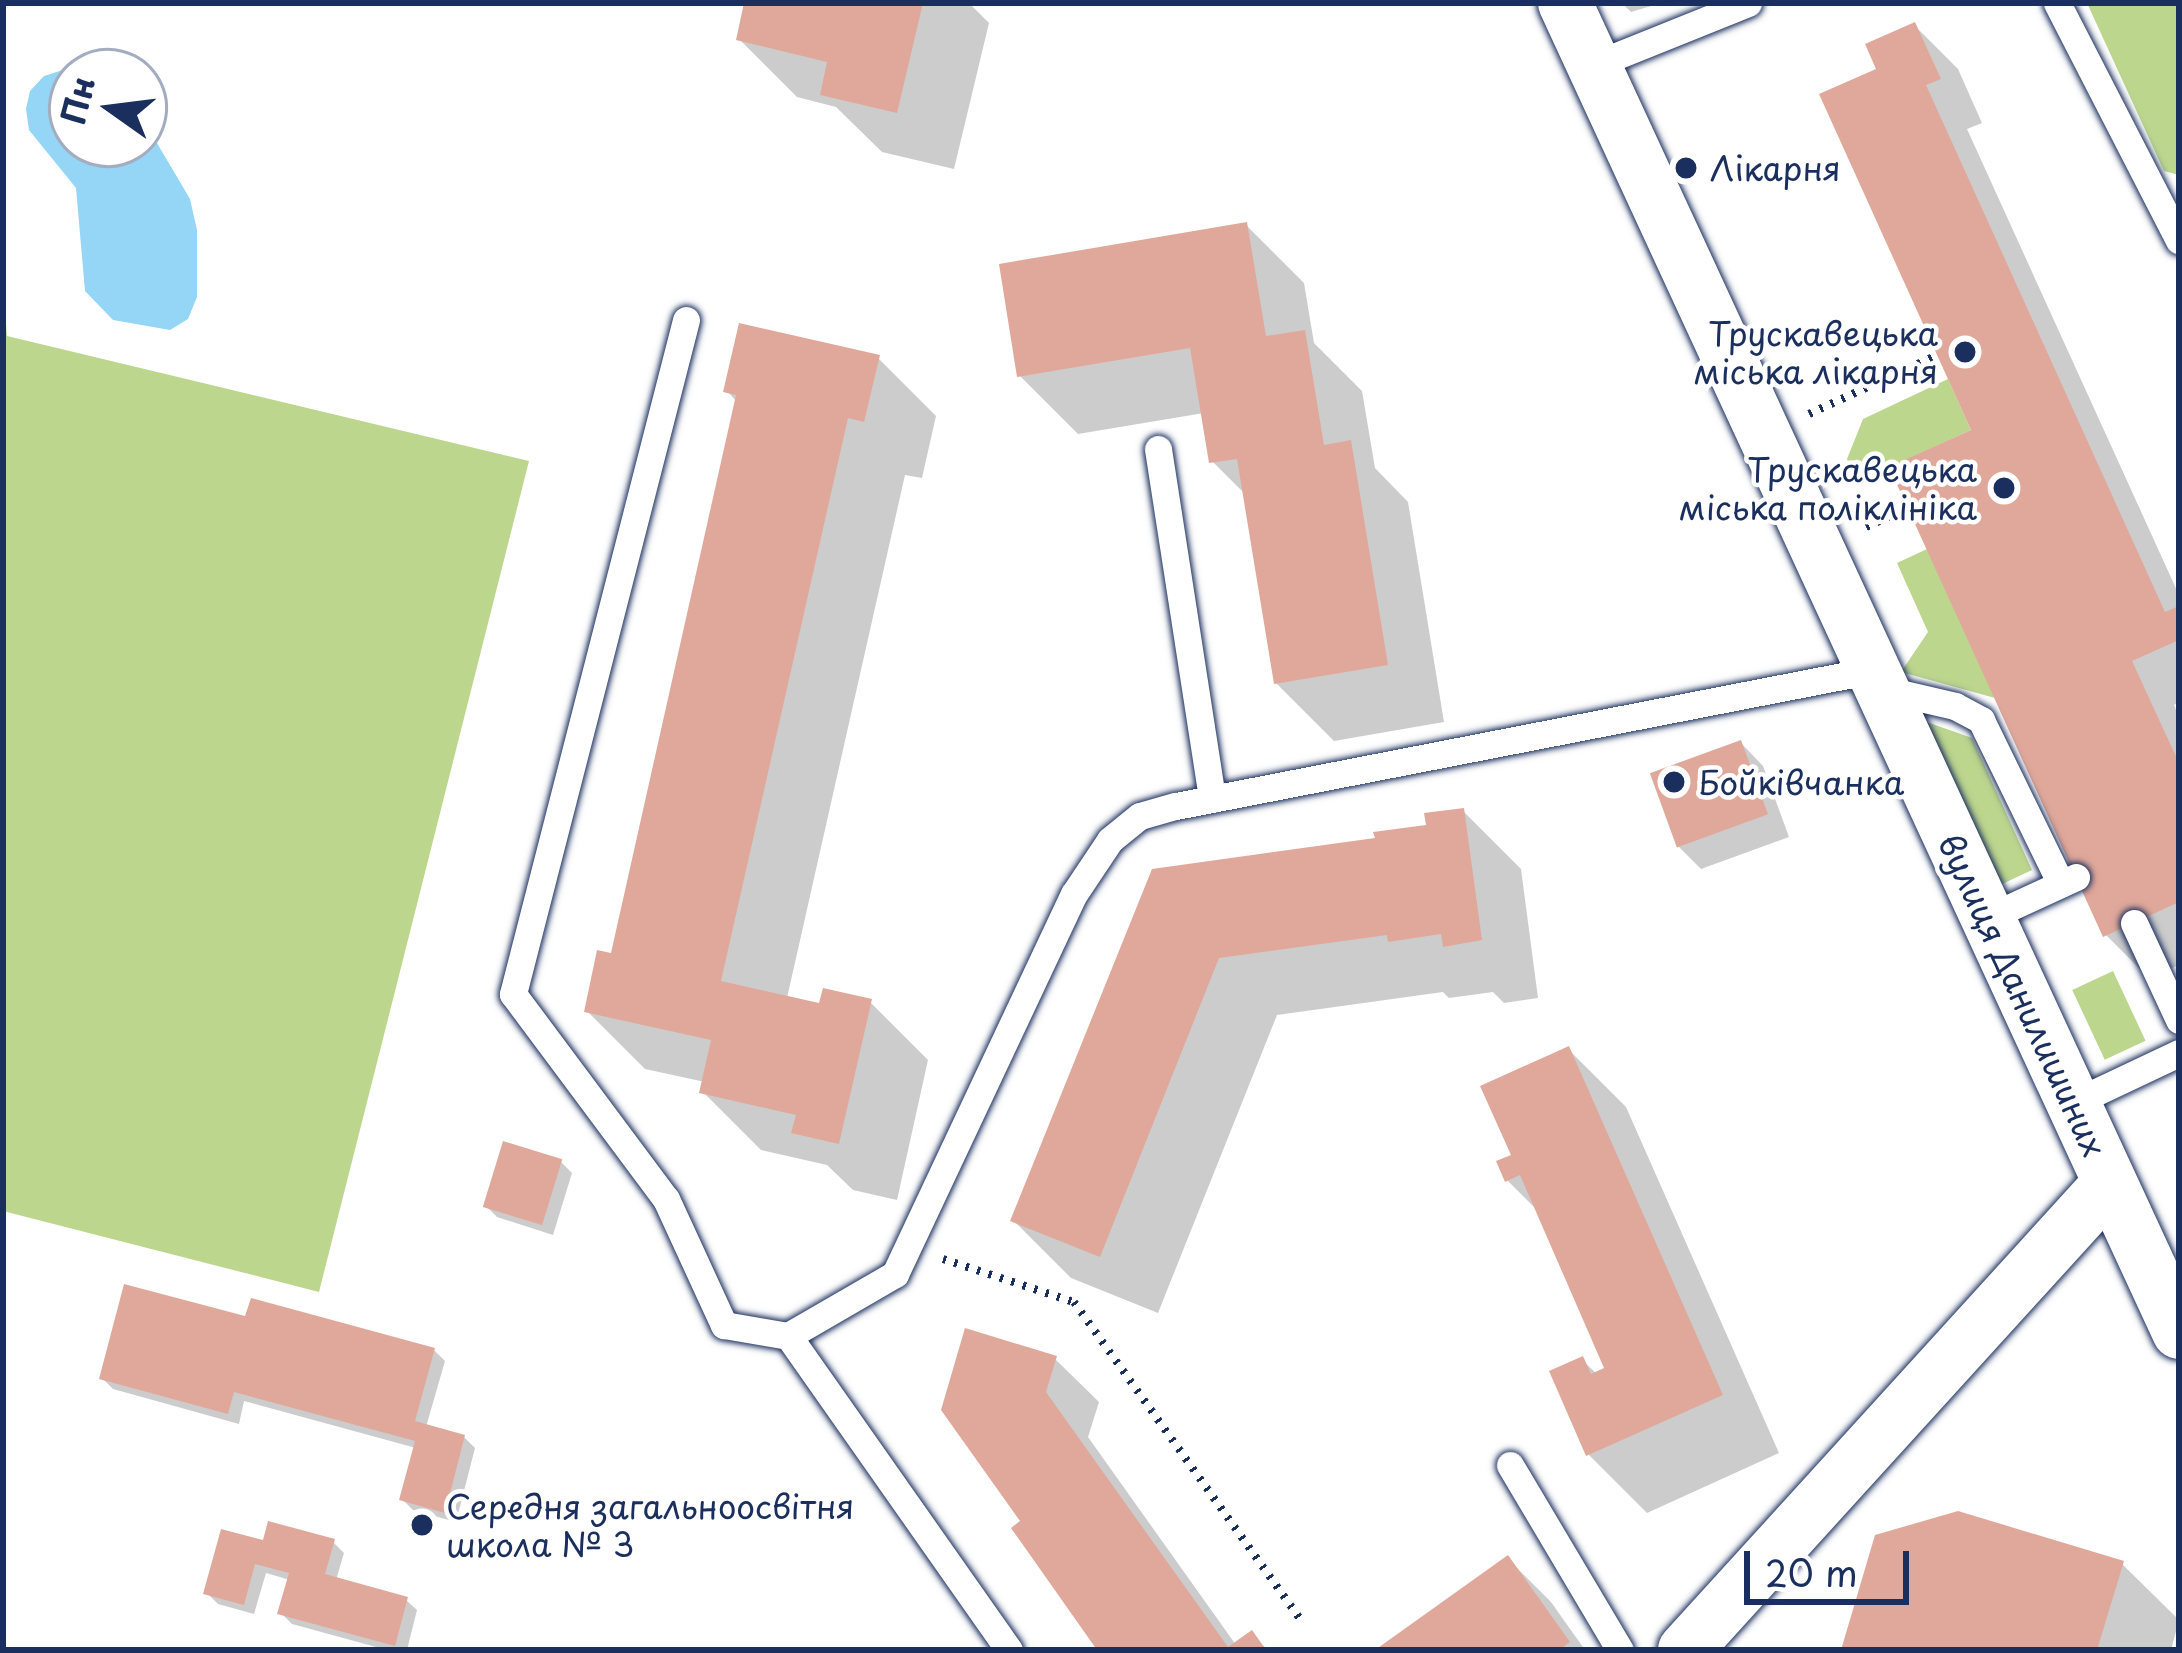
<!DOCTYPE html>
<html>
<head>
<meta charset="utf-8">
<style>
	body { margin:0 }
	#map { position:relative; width:2182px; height:1653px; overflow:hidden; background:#fff; font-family:"Playpen Sans",sans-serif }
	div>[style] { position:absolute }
	.green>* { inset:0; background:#bcd68e; transform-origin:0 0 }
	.water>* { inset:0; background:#95d5f6 }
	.shadow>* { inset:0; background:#0003 }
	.building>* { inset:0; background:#e0a89a; transform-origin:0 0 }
	.path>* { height:8px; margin-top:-4px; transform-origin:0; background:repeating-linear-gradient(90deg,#1b2f5e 0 3px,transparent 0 12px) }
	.roads { filter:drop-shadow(0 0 3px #1b2f5e) drop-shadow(0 0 3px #1b2f5e) }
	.service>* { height:27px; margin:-13.5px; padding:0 13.5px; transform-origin:13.5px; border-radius:13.5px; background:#fff }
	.minor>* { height:54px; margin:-27px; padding:0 27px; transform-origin:27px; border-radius:27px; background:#fff }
	.dots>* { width:33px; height:33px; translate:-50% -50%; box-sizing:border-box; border:6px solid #fff; border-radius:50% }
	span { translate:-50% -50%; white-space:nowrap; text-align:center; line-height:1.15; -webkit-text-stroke:9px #fff; paint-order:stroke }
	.poi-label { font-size:33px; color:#1b2f5e }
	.left { translate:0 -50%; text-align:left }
	.right { translate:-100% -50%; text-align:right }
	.street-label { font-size:33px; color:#1b2f5e }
	.frame { position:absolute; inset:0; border:6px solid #1b2f5e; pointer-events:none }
	.north { position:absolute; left:48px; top:48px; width:120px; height:120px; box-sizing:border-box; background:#fff; border:3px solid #a4acbf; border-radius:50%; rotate:284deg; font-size:33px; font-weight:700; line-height:48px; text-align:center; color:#1b2f5e }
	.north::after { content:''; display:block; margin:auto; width:42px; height:54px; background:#1b2f5e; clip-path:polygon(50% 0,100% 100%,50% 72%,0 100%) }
	.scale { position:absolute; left:1744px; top:1551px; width:165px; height:54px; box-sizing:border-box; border:6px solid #1b2f5e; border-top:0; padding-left:15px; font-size:36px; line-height:42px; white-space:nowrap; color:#1b2f5e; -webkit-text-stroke:9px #fff; paint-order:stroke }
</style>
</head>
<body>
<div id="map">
	<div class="green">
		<div style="clip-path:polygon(2087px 3px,2179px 3px,2179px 175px,2164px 171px)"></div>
		<div style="clip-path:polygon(3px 286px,7px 336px,529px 461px,319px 1292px,3px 1211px)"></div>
		<div style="clip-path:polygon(1948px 379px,1971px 430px,1858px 482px,1847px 459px,1863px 419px)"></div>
		<div style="clip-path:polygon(1927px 549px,1995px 698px,1901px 672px,1928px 632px,1897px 563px)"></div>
		<div style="clip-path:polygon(1924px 721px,1972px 738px,2032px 870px,2000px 885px)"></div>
		<div style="left:2113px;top:971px;width:77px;height:45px;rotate:65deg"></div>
	</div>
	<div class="water">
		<div style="clip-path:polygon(69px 68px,95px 72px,72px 72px,72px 144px,144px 144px,144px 121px,190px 199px,197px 230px,197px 297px,188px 319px,170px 330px,113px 320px,85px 291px,76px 188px,29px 130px,26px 109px,30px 91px,44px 76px)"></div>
	</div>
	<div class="shadow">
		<div style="clip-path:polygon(747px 3px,969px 3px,989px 23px,954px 169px,882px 152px,836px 107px,797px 97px,739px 39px)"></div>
		<div style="clip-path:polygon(1622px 3px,1661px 3px,1631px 12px)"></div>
		<div style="clip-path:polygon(1914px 25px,1958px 69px,1982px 123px,1967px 129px,2179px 595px,2179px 702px,2174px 705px,2179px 717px,2179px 965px,2149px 978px,2106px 935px,1880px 70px)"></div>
		<div style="clip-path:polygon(1246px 225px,1304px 283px,1314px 343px,1362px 391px,1375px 468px,1408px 502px,1444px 722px,1334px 741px,1276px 683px,1246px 495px,1212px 461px,1204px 413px,1078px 434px,1020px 376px)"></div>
		<div style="clip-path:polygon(878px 358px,936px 416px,922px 478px,905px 475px,787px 998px,821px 1006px,870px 1002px,928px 1060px,897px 1200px,853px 1190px,827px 1165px,761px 1150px,703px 1092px,705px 1082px,645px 1069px,587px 1011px,613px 957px,737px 402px,727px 391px)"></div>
		<div style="clip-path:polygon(1741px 743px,1763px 766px,1789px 837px,1701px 869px,1678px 846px)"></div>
		<div style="clip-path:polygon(1463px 811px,1521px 869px,1538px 998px,1504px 1003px,1493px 992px,1449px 998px,1443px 992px,1277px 1015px,1158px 1313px,1071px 1278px,1013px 1220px,1154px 871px,1378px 840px,1430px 827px)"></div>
		<div style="clip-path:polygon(1568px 1049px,1626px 1107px,1779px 1453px,1647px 1513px,1589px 1455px,1582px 1360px,1597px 1374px,1608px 1370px,1539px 1212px,1507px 1180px)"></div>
		<div style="clip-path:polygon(561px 1162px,572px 1173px,553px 1235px,497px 1217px,486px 1206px)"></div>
		<div style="clip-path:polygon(247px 1320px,434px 1350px,445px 1361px,426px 1427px,464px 1437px,475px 1448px,456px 1522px,413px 1510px,402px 1499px,416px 1448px,244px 1401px,239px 1424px,113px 1389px,102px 1378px)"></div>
		<div style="clip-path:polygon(1055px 1359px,1099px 1402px,1088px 1437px,1236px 1645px,1251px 1634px,1268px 1650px,1101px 1650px,1024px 1522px,944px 1410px)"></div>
		<div style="clip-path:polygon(333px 1542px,344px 1553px,336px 1580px,406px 1600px,417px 1610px,407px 1650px,387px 1650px,292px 1624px,281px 1613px,290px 1580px,266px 1573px,254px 1614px,218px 1604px,207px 1593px,265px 1544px)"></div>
		<div style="clip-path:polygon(1508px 1559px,1551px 1602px,1585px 1650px,1381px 1650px)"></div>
		<div style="clip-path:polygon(2122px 1564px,2179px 1620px,2171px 1650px,1845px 1650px)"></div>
	</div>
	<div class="building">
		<div style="clip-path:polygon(744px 3px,923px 3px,897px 113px,820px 95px,827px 62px,736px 40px)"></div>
		<div style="clip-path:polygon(1915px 22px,1941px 79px,1926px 85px,2165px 612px,2179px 606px,2179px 640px,2132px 661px,2179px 763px,2179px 902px,2103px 937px,1889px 467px,1971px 430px,1819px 94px,1876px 69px,1865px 44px)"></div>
		<div style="clip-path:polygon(1247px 222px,1266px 336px,1305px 330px,1324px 445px,1351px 440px,1388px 665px,1274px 684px,1237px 459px,1209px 463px,1190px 348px,1017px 377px,999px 264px)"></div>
		<div style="clip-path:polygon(739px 323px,880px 355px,864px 422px,848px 418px,721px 981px,819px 1003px,823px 988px,872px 999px,839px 1144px,791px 1133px,796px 1115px,699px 1093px,711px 1040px,584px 1012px,597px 950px,611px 953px,736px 395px,723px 392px)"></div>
		<div style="left:1741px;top:740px;width:79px;height:97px;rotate:70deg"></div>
		<div style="clip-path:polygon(1464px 808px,1482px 940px,1443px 947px,1441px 934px,1388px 942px,1387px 935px,1219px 958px,1100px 1257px,1010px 1221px,1152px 869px,1375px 838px,1373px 832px,1426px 825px,1424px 813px)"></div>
		<div style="clip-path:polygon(1569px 1046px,1723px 1395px,1586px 1456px,1549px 1371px,1583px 1356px,1591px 1374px,1604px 1368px,1520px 1175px,1505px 1182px,1496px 1161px,1511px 1155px,1480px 1086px)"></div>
		<div style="left:503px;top:1141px;width:62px;height:69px;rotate:17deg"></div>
		<div style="clip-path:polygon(124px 1284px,245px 1316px,251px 1298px,435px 1348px,415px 1421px,465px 1435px,445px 1513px,399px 1500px,415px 1441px,234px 1392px,228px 1414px,99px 1379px)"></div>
		<div style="clip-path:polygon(965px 1328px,1057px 1356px,1046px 1392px,1098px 1465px,1228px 1647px,1252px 1630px,1266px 1650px,1097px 1650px,1011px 1528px,1020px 1521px,941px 1410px)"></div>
		<div style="clip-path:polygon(1958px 1511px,2124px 1561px,2097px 1650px,1841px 1650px,1875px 1535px)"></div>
		<div style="clip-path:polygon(268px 1521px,335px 1539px,325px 1574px,408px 1597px,395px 1646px,277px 1614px,289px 1573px,255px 1564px,244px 1605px,203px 1594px,221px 1529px,263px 1540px)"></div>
		<div style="clip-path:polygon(1508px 1555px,1570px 1642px,1559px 1650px,1375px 1650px)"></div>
	</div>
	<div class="path">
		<div style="left:1809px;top:414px;width:141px;rotate:-24.7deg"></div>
		<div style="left:1866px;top:527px;width:46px;rotate:-24.3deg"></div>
		<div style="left:943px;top:1259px;width:138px;rotate:18.2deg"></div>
		<div style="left:1074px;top:1302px;width:393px;rotate:54.5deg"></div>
	</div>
	<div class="roads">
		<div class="service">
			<div style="left:2057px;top:3px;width:267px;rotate:62.8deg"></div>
			<div style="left:1594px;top:65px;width:166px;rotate:-21.9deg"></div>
			<div style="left:686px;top:320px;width:696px;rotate:104.4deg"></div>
			<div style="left:513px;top:994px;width:256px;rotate:53.3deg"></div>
			<div style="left:666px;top:1199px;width:139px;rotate:65.3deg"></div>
			<div style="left:724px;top:1325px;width:65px;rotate:9.8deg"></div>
			<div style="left:1158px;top:449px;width:354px;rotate:81.2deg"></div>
			<div style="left:1882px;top:689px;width:75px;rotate:13.1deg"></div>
			<div style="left:1955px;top:706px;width:30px;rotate:28deg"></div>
			<div style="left:1981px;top:720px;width:182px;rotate:64deg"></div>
			<div style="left:1987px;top:918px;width:98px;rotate:-24.7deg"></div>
			<div style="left:2134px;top:923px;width:107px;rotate:65.1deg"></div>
			<div style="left:2073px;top:1103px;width:117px;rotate:-25.3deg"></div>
			<div style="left:1510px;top:1465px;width:215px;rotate:59.3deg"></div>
			<div style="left:1009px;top:1650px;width:384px;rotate:-125.1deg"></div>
			<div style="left:788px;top:1336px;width:124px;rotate:-30.1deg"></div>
			<div style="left:895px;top:1274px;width:420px;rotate:-64.8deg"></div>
			<div style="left:1074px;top:894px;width:65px;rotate:-56.3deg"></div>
			<div style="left:1110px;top:840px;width:38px;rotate:-39deg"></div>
			<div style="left:1140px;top:816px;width:37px;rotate:-16deg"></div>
			<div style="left:1176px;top:806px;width:710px;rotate:-11.04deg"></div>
		</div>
		<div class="minor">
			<div style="left:1565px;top:3px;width:1464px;rotate:65.2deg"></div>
			<div style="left:1685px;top:1650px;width:631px;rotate:-47.7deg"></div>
		</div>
	</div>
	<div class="dots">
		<div style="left:1686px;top:168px;background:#1b2f5e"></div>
		<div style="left:1965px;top:352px;background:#1b2f5e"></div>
		<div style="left:2004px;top:488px;background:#1b2f5e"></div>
		<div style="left:1674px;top:782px;background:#1b2f5e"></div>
		<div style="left:422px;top:1525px;background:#1b2f5e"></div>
	</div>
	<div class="poi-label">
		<span class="left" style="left:1710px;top:168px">Лікарня</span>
		<span class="right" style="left:1938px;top:352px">Трускавецька<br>міська лікарня</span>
		<span class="right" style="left:1977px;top:488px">Трускавецька<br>міська поліклініка</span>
		<span class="left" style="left:1698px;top:782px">Бойківчанка</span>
		<span class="left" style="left:446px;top:1525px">Середня загальноосвітня<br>школа № 3</span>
	</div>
	<div class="street-label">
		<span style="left:2023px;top:995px;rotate:65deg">вулиця Данилишиних</span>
	</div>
	<div class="frame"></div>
	<div class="north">Пн</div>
	<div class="scale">20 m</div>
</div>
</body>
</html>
